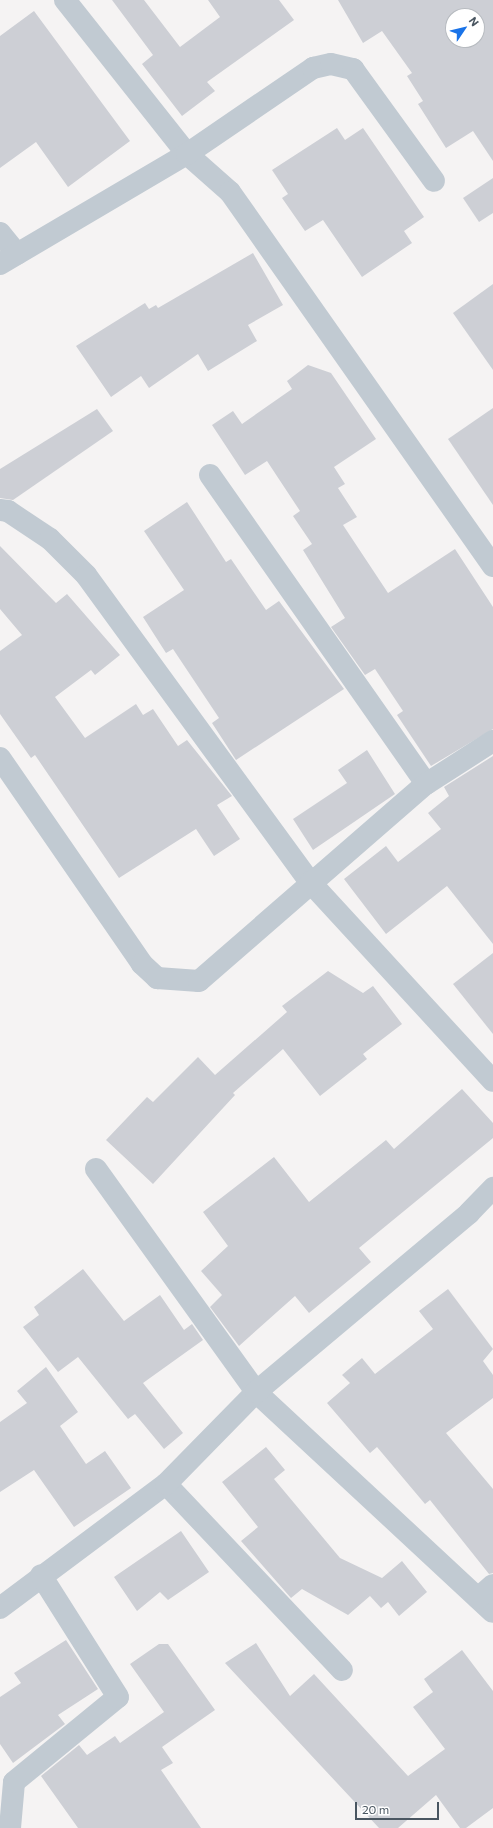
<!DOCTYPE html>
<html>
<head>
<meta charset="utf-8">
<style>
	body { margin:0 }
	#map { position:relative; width:493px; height:1828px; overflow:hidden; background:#f5f3f3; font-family:Commissioner,sans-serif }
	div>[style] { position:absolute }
	.building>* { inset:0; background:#cdcfd5 }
	.minor>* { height:22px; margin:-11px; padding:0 11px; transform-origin:11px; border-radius:11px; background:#c1cad2 }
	span { translate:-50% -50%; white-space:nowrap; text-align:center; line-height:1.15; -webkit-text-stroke:3.5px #fff; paint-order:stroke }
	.north { position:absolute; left:445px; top:8px; width:40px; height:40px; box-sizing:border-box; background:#fff; border:1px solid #b7bbc0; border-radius:50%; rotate:55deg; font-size:11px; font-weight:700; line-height:16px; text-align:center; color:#4a5661 }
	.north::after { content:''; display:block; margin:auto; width:14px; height:18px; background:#1a73e8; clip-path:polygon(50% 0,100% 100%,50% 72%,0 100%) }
	.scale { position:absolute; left:355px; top:1802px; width:84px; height:18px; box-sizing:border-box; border:2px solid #4a5661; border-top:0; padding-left:5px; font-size:12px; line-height:14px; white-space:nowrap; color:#4a5661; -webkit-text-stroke:3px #fff; paint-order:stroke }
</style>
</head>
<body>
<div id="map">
	<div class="building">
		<div style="clip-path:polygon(112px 0,144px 0,180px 47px,220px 17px,208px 0,279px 0,294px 20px,207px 82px,215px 91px,182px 116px,142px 64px,153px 55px)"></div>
		<div style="clip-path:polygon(evenodd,338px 0,493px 0,493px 161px,473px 131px,446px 148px,418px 104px,423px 101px,407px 76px,412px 73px,382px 31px,363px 43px,338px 0,453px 16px,477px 16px,477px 40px,453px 40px,453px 16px)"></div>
		<div style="clip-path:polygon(34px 11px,130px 141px,68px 187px,36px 142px,0 168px,0 36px)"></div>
		<div style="clip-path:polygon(337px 128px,345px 140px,363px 128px,424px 217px,404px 231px,412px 243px,362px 277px,323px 220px,305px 231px,282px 198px,288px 194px,272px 170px)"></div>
		<div style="clip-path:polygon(493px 178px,493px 213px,479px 222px,463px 198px)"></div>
		<div style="clip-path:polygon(253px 253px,283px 305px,248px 325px,257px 341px,208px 371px,198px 354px,149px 388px,141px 376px,111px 397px,76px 346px,145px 303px,149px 309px,156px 305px,158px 308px)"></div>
		<div style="clip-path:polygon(493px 284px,493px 370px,453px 313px)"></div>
		<div style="clip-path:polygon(308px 365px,331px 373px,376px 439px,334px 467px,345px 484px,338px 488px,357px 517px,343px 525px,388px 593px,455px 549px,493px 607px,493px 729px,431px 766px,397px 715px,403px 711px,375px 669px,365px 675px,331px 627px,345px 618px,303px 550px,312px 544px,293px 516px,300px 511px,267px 461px,245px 475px,212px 425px,233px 411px,242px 424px,292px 389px,287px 381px)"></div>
		<div style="clip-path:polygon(493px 408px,493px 505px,448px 439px)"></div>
		<div style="clip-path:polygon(97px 409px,113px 431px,13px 500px,0 498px,0 469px)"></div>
		<div style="clip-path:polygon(187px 502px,226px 562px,231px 559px,266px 610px,279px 601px,344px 689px,236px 760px,212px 723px,219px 718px,173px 649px,166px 653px,143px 617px,184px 590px,144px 531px)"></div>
		<div style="clip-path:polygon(0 546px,56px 603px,67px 594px,120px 655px,95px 675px,91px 670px,55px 697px,85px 738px,136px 704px,143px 715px,153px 709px,178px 746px,187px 740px,232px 796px,217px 805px,240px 839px,214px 856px,196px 829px,119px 878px,35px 755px,31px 758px,0 714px,0 651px,22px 635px,0 609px)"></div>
		<div style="clip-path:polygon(367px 750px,395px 794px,313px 850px,293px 819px,347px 783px,338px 770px)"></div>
		<div style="clip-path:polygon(493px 756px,493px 944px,447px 886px,386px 934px,344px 879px,386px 846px,398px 862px,441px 829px,428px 813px,449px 796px,444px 787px)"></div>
		<div style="clip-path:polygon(493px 953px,493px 1034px,453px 984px)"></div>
		<div style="clip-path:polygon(328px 971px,363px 993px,373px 986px,402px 1024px,363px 1054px,367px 1059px,320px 1096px,283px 1049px,233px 1093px,235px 1095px,153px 1184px,106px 1140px,147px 1097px,153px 1102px,198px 1057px,215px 1075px,287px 1012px,282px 1006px)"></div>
		<div style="clip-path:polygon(462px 1089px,493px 1123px,493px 1138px,359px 1248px,371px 1262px,309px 1313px,295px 1296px,239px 1346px,210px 1307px,222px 1295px,201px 1271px,228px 1246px,203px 1212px,274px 1157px,309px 1202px,386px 1140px,394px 1149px)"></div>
		<div style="clip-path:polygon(83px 1269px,124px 1321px,160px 1295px,184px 1330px,192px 1324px,203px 1340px,143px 1383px,183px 1433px,164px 1449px,135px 1414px,128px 1419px,78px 1357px,58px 1372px,23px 1327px,39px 1315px,34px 1307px)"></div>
		<div style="clip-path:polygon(448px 1289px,493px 1349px,483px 1361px,493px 1375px,493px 1398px,446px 1433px,493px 1489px,493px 1573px,489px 1574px,430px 1500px,425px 1504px,377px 1447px,370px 1453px,327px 1403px,350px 1383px,342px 1375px,362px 1358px,375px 1374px,433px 1329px,419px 1311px)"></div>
		<div style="clip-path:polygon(46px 1367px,78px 1412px,60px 1426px,86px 1464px,105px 1451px,131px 1488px,74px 1527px,34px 1470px,0 1492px,0 1422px,27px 1403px,17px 1391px)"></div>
		<div style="clip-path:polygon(266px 1447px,285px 1470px,274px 1479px,340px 1558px,382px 1578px,402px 1561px,427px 1592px,399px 1616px,388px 1602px,381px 1608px,370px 1596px,348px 1615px,302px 1589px,291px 1598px,241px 1541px,258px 1527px,222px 1482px)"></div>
		<div style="clip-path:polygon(181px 1531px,209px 1572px,168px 1600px,160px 1592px,137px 1611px,114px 1577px)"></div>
		<div style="clip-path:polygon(66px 1640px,98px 1689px,58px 1715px,65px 1724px,13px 1763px,0 1744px,0 1697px,21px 1683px,14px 1673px)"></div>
		<div style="clip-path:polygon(256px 1643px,290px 1696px,314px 1674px,408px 1776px,445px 1749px,413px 1707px,433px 1692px,424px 1679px,462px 1650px,493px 1691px,493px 1808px,466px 1828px,460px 1828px,436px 1795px,398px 1828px,379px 1828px,225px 1663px)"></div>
		<div style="clip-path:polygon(159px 1644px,168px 1644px,215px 1710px,162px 1747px,173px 1763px,161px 1770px,201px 1828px,78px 1828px,41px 1776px,79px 1745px,87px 1755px,115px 1736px,120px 1743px,164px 1712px,130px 1664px)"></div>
	</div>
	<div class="minor">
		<div style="left:65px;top:0;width:196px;rotate:51.6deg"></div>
		<div style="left:187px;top:154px;width:57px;rotate:41.5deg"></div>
		<div style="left:230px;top:192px;width:457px;rotate:54.9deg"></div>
		<div style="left:0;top:233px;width:27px;rotate:51deg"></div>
		<div style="left:0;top:264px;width:217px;rotate:-30.5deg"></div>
		<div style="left:187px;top:154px;width:153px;rotate:-34.3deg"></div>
		<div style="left:313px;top:68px;width:18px;rotate:-13deg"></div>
		<div style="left:331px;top:64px;width:23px;rotate:13deg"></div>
		<div style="left:353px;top:69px;width:138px;rotate:54.1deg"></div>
		<div style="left:210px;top:475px;width:377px;rotate:55deg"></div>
		<div style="left:0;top:510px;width:8px;rotate:7deg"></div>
		<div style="left:8px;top:511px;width:50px;rotate:33.7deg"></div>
		<div style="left:50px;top:539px;width:51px;rotate:45deg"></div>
		<div style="left:86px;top:575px;width:380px;rotate:53.9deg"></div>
		<div style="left:310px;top:882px;width:270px;rotate:47.4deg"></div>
		<div style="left:0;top:758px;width:250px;rotate:55.4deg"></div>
		<div style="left:142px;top:964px;width:21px;rotate:43deg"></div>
		<div style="left:157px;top:978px;width:42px;rotate:4.1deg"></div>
		<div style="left:199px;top:981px;width:301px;rotate:-41deg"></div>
		<div style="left:426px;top:784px;width:80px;rotate:-32.7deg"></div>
		<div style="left:96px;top:1169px;width:274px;rotate:54.3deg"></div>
		<div style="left:256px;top:1392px;width:323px;rotate:42.9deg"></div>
		<div style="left:166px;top:1484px;width:256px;rotate:46.6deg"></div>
		<div style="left:478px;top:1598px;width:20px;rotate:-41deg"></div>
		<div style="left:0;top:1608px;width:207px;rotate:-36.8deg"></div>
		<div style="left:166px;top:1484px;width:129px;rotate:-45.6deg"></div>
		<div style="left:256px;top:1392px;width:278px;rotate:-40deg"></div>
		<div style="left:469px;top:1213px;width:35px;rotate:-46deg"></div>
		<div style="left:10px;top:1828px;width:46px;rotate:-85deg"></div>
		<div style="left:14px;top:1782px;width:134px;rotate:-39.3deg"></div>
		<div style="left:118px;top:1697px;width:144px;rotate:-122.3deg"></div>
	</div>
	<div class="north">N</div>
	<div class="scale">20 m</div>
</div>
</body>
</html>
